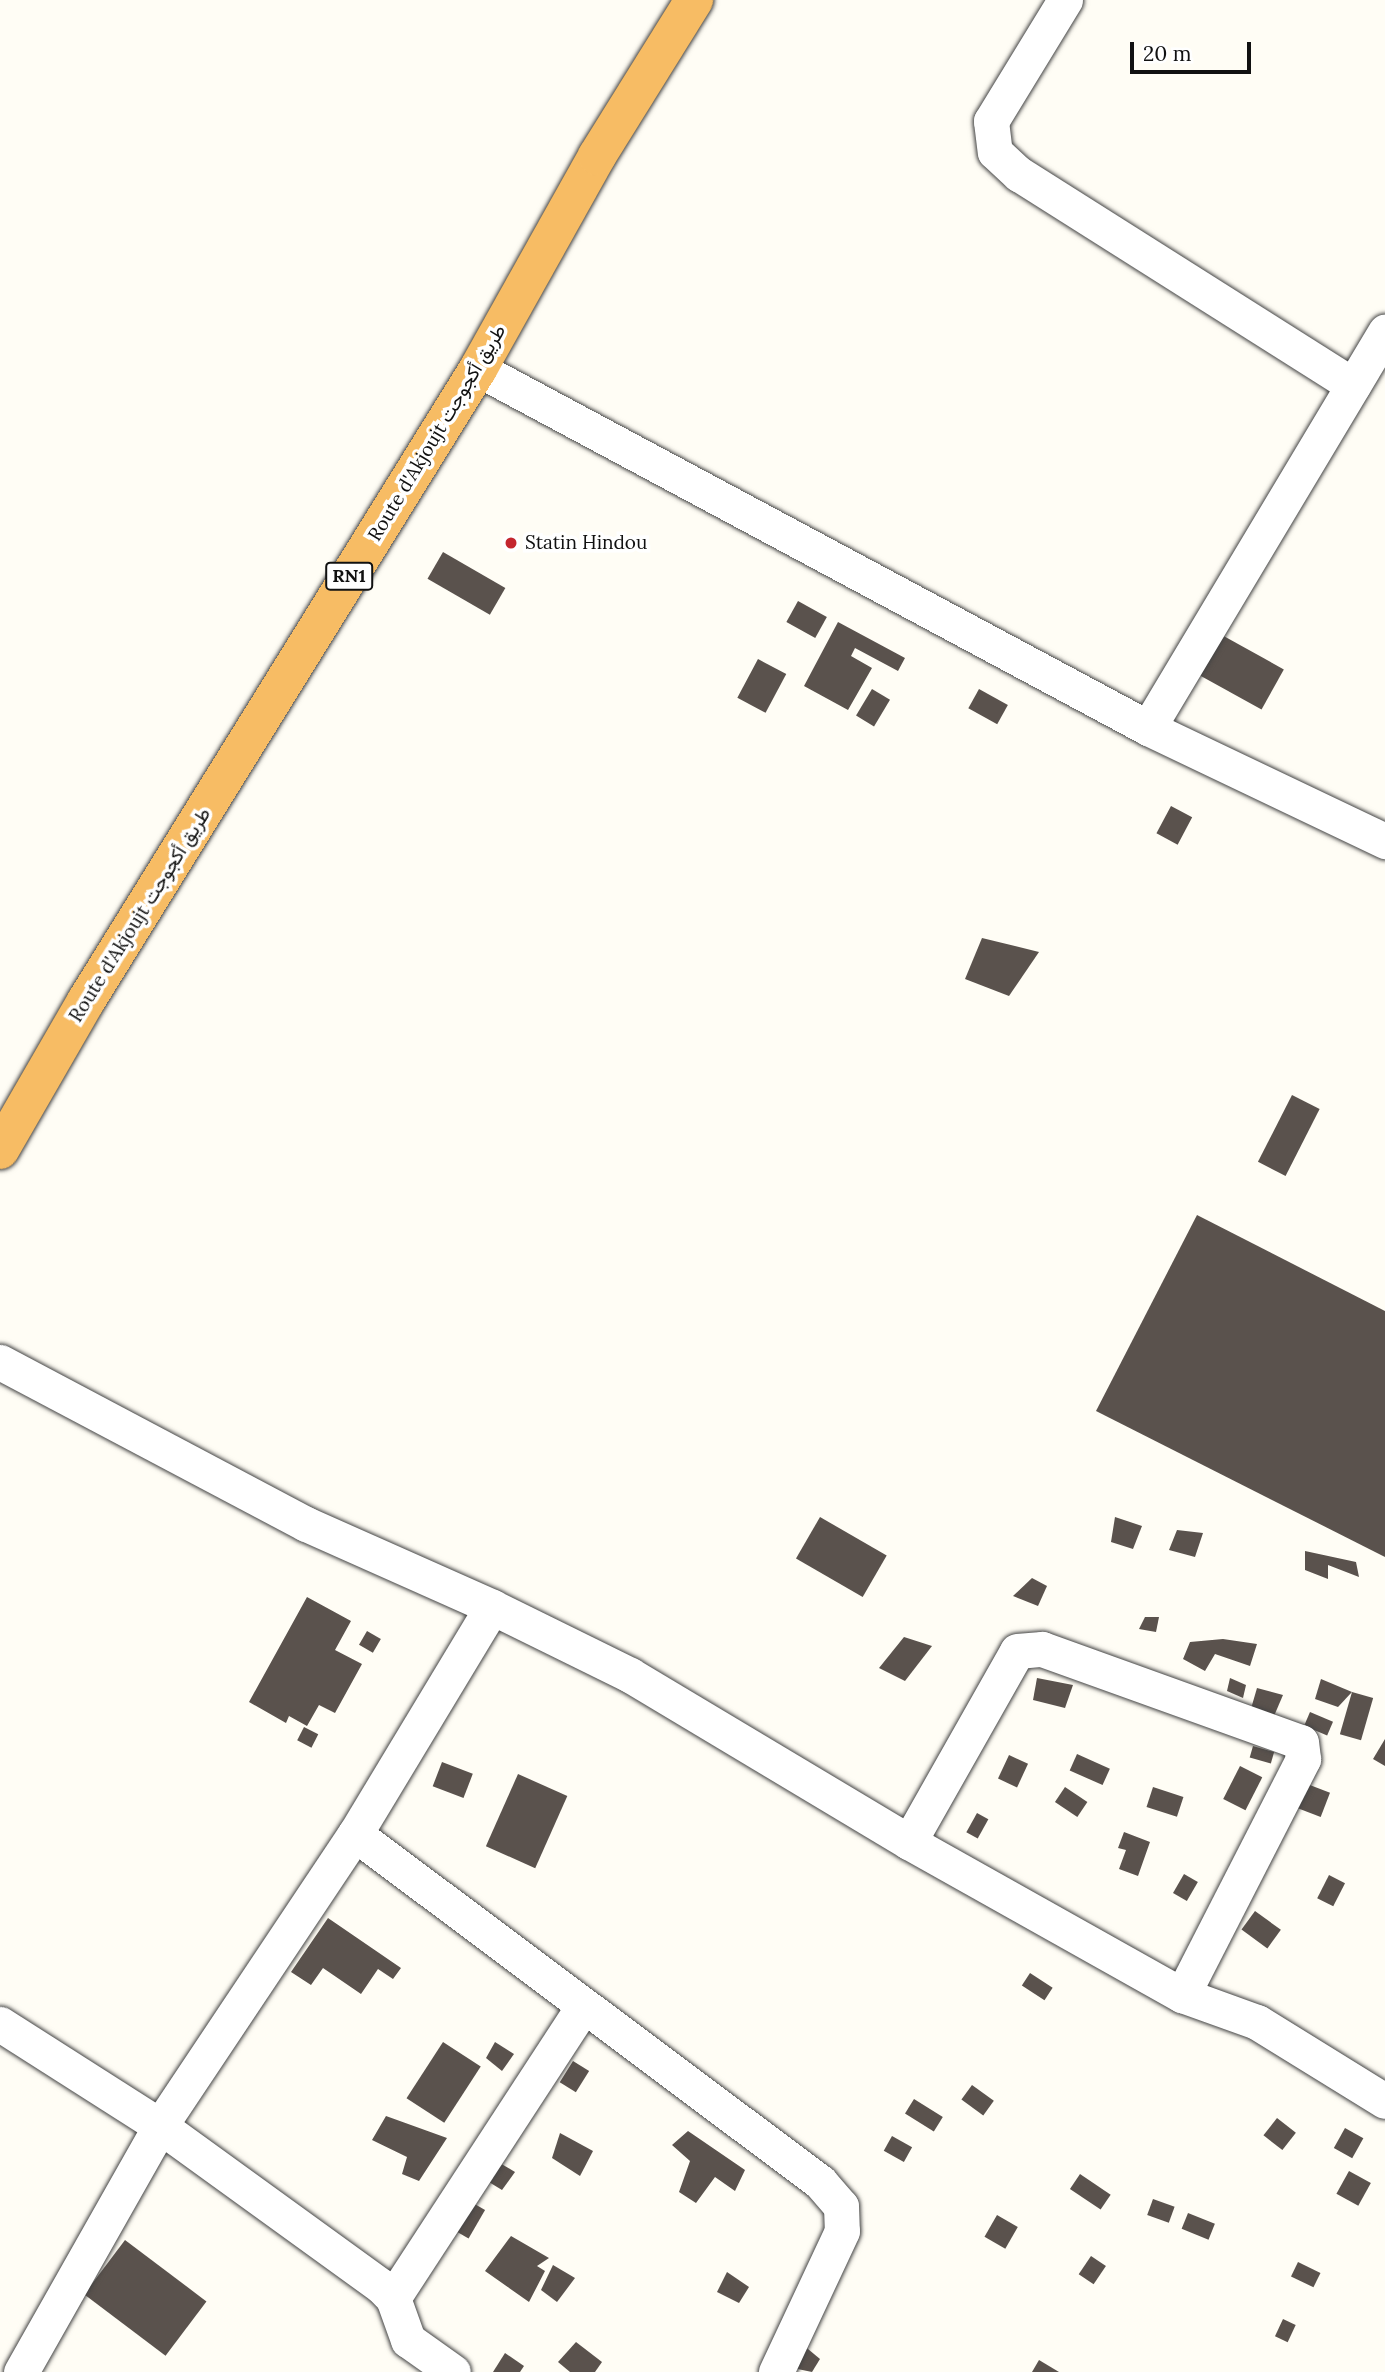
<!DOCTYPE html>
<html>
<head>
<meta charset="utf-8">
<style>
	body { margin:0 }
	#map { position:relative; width:1385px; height:2372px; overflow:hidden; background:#fffdf5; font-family:Lora,Vazirmatn,serif }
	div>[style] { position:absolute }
	.building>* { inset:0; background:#5a524d; transform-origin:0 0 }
	.roads { filter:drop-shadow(0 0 2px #444) drop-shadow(0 0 2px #444) }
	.minor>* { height:35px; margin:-17.5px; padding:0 17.5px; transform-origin:17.5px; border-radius:17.5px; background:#fff }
	.trunk>* { height:38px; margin:-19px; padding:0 19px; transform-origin:19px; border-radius:19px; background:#f7bc64 }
	.dots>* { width:19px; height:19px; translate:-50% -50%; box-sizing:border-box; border:4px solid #fff; border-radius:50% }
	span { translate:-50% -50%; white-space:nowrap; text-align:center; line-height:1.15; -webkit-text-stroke:7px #fff; paint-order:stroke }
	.shield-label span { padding:2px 5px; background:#fff; border:2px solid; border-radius:5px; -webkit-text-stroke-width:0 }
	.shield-label { font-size:18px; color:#111; font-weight:700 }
	.street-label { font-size:19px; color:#111 }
	.poi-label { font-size:19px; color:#111 }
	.left { translate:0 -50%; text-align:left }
	.scale { position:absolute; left:1130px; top:42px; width:121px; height:32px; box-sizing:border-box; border:4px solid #111; border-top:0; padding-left:9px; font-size:21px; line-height:24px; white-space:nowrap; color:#111; -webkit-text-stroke:5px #fff; paint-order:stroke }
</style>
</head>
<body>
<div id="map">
	<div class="building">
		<div style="left:443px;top:552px;width:72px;height:31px;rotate:30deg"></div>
		<div style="left:798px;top:601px;width:33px;height:24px;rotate:29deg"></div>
		<div style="clip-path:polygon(838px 622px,905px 658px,898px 671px,855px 648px,851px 656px,872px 668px,848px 710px,804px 686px)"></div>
		<div style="left:1220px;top:634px;width:73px;height:46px;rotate:29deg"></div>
		<div style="left:758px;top:659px;width:32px;height:44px;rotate:28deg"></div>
		<div style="left:872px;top:689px;width:21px;height:31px;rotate:31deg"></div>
		<div style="left:979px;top:689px;width:33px;height:22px;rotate:29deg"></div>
		<div style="left:1171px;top:806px;width:24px;height:31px;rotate:28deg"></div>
		<div style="clip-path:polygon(982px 938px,1039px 952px,1009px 996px,965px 979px)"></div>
		<div style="left:1292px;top:1095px;width:31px;height:75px;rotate:27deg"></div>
		<div style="clip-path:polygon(1197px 1215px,1385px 1311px,1385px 1557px,1096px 1411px)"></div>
		<div style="left:820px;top:1517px;width:77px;height:48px;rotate:30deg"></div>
		<div style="clip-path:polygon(1115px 1517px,1142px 1526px,1133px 1549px,1111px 1542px)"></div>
		<div style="clip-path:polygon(1177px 1530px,1203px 1533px,1195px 1557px,1169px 1550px)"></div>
		<div style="clip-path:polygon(1305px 1551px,1356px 1562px,1359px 1577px,1328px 1565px,1328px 1579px,1305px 1570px)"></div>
		<div style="clip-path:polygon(1032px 1578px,1047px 1586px,1038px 1606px,1013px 1596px)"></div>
		<div style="clip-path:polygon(307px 1597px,351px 1621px,335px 1650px,362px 1664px,335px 1713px,319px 1705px,307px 1726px,289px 1716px,286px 1723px,249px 1702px)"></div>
		<div style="clip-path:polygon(1145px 1617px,1159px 1617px,1156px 1632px,1139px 1629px)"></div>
		<div style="left:367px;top:1631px;width:16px;height:16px;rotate:30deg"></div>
		<div style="clip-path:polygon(904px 1637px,932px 1646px,905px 1681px,879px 1668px)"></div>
		<div style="clip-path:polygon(1223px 1639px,1257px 1644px,1250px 1666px,1215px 1654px,1205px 1671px,1183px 1659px,1190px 1642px)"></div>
		<div style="clip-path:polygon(1037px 1678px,1073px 1685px,1065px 1708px,1033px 1700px)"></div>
		<div style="clip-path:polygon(1230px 1678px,1246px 1685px,1243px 1698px,1227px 1691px)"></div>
		<div style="clip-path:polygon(1321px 1679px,1352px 1692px,1338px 1707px,1315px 1699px)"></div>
		<div style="clip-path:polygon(1257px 1688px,1283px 1695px,1274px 1716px,1250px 1712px)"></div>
		<div style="left:1352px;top:1692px;width:22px;height:44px;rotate:16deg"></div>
		<div style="left:1310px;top:1712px;width:25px;height:15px;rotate:23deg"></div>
		<div style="left:304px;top:1727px;width:16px;height:15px;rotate:27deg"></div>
		<div style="clip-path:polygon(1385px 1739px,1385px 1766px,1373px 1759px)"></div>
		<div style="left:1253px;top:1746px;width:22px;height:12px;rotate:16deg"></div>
		<div style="left:1077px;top:1754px;width:36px;height:18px;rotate:24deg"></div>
		<div style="left:1009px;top:1755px;width:21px;height:26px;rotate:25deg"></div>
		<div style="left:442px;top:1762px;width:33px;height:26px;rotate:21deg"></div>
		<div style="left:1240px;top:1766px;width:25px;height:37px;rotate:27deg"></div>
		<div style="left:518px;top:1774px;width:54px;height:79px;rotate:24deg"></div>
		<div style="left:1302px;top:1782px;width:30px;height:26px;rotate:21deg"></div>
		<div style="left:1065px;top:1787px;width:27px;height:18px;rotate:34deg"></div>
		<div style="left:1153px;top:1787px;width:32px;height:21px;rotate:18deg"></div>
		<div style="left:977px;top:1813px;width:13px;height:22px;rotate:29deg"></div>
		<div style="clip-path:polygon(1124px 1832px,1150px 1842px,1138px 1876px,1119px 1869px,1126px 1850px,1118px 1848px)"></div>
		<div style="left:1184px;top:1874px;width:16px;height:22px;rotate:30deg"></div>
		<div style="left:1329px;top:1875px;width:18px;height:26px;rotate:27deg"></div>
		<div style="left:1255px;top:1911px;width:32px;height:23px;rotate:36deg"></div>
		<div style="clip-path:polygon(328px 1918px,401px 1968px,393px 1979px,378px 1969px,361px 1994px,323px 1968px,311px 1985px,291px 1972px)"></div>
		<div style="left:1030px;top:1973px;width:27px;height:15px;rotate:33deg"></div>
		<div style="left:443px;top:2042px;width:45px;height:67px;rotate:33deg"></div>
		<div style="clip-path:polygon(495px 2042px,514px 2054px,502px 2071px,486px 2058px)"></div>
		<div style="left:573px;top:2061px;width:19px;height:25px;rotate:32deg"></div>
		<div style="left:972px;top:2085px;width:27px;height:18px;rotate:36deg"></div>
		<div style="left:914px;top:2099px;width:34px;height:17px;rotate:32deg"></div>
		<div style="clip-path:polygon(386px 2116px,447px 2138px,419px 2181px,402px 2174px,407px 2157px,372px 2140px)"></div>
		<div style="left:1277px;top:2118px;width:24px;height:22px;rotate:38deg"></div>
		<div style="left:1345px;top:2128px;width:21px;height:23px;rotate:29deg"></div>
		<div style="clip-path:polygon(688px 2131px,745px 2170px,735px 2191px,715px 2177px,696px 2203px,679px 2192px,690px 2161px,672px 2145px)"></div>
		<div style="clip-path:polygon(560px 2133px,593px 2151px,580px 2176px,552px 2158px)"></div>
		<div style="left:892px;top:2136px;width:23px;height:17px;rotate:29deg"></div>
		<div style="clip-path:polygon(493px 2159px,515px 2172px,502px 2190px,484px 2179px)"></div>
		<div style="left:1349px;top:2171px;width:25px;height:26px;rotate:29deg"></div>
		<div style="left:1080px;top:2174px;width:37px;height:18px;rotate:34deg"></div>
		<div style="left:466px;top:2199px;width:22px;height:33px;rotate:30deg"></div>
		<div style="left:1153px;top:2199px;width:23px;height:17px;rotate:20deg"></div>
		<div style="left:1188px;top:2213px;width:29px;height:17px;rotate:22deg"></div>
		<div style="left:997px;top:2215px;width:24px;height:25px;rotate:30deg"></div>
		<div style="clip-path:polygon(511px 2236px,549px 2258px,537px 2266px,545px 2271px,529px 2302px,485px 2271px)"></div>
		<div style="left:125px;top:2240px;width:102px;height:68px;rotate:37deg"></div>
		<div style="left:1091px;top:2256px;width:18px;height:22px;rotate:34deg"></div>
		<div style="left:1298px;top:2262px;width:25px;height:16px;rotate:26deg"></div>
		<div style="clip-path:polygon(553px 2265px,575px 2278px,557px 2302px,541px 2290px)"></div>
		<div style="clip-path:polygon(727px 2272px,749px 2287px,739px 2303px,717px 2292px)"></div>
		<div style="left:1283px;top:2319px;width:14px;height:19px;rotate:25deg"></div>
		<div style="clip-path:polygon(576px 2342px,602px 2362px,595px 2372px,570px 2372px,558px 2362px)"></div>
		<div style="clip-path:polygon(802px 2344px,820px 2359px,812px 2372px,788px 2367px)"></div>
		<div style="clip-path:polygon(505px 2353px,524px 2366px,520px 2372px,493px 2372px)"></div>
		<div style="clip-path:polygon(1039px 2360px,1059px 2372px,1032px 2372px)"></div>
	</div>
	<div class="roads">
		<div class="minor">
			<div style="left:1065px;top:0;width:142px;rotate:121.4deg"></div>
			<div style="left:991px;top:121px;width:31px;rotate:83deg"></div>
			<div style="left:995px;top:152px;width:33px;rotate:43deg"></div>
			<div style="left:1019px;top:174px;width:395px;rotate:32.3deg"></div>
			<div style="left:478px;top:369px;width:760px;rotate:28.18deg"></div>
			<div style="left:1148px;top:728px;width:263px;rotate:25.5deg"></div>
			<div style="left:1148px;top:728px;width:462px;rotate:-59.1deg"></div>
			<div style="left:0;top:1362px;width:346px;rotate:27.9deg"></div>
			<div style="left:306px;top:1524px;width:204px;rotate:24deg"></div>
			<div style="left:492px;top:1607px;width:154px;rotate:26.2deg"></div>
			<div style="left:630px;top:1675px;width:325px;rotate:30.9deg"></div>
			<div style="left:909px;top:1842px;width:313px;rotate:29.3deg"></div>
			<div style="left:1182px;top:1995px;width:80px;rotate:19.8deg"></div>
			<div style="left:1257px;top:2022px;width:150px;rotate:31.7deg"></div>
			<div style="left:355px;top:1834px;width:581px;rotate:36.81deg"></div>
			<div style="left:820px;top:2182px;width:32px;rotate:49deg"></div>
			<div style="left:841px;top:2206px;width:25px;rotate:88deg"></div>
			<div style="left:842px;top:2231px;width:156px;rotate:115.1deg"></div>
			<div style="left:909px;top:1842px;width:219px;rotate:-60.5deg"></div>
			<div style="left:1017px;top:1651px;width:25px;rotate:-5deg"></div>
			<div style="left:1042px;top:1649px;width:275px;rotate:19.8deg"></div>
			<div style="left:1301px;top:1742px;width:17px;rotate:83deg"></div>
			<div style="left:1303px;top:1759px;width:265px;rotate:117.1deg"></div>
			<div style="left:0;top:2024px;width:190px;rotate:32.5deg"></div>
			<div style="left:160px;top:2126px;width:273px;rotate:35.9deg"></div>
			<div style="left:381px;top:2286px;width:17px;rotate:45deg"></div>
			<div style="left:393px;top:2298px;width:45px;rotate:70.3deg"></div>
			<div style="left:408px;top:2340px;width:55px;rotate:35.4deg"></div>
			<div style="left:393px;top:2298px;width:346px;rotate:-56.9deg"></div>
			<div style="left:21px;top:2372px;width:283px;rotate:-60.5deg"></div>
			<div style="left:160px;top:2126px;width:351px;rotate:-56.3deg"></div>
			<div style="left:355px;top:1834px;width:265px;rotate:-58.9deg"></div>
		</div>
		<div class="trunk">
			<div style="left:0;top:1150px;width:172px;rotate:-60deg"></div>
			<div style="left:86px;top:1001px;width:744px;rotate:-58.19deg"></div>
			<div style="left:478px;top:369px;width:244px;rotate:-60.8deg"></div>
			<div style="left:597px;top:156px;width:184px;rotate:-58.1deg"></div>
		</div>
	</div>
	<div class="dots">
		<div style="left:511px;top:543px;background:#c4262e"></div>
	</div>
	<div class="shield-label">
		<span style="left:349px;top:576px">RN1</span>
	</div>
	<div class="street-label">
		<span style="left:437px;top:433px;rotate:-59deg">Route d'Akjoujt طريق أكجوجت</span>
		<span style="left:140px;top:915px;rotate:-58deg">Route d'Akjoujt طريق أكجوجت</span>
	</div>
	<div class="poi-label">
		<span class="left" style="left:525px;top:543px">Statin Hindou</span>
	</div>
	<div class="scale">20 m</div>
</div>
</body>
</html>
